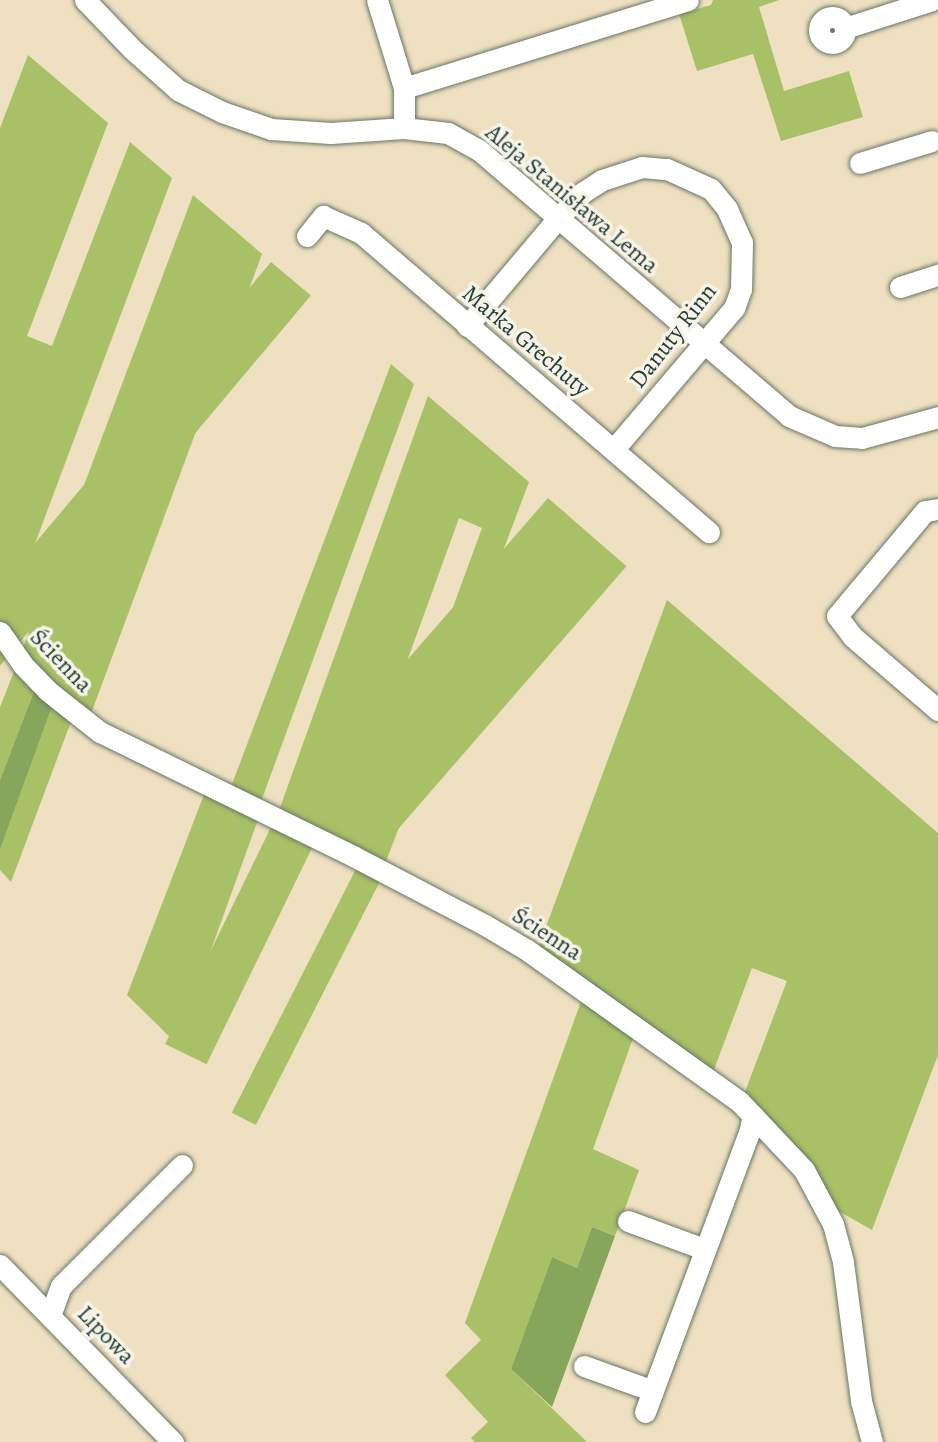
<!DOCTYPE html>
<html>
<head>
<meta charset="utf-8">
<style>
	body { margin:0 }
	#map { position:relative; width:938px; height:1442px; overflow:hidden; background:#eee0c0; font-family:Alegreya,serif }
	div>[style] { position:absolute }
	.green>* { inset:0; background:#a8c166; transform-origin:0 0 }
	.forest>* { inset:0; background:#86a75b }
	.roads { filter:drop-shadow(0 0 2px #677665) drop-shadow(0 0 2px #677665) }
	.minor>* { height:21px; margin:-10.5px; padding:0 10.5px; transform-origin:10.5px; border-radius:10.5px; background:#fff }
	.minor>.ring { margin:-10.5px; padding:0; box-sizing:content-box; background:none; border:21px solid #fff; border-radius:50% }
	span { translate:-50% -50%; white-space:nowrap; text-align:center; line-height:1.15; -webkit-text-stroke:7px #f7f3e8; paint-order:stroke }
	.street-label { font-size:24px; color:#1f3d34 }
</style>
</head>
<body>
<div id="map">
	<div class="green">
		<div style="clip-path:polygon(713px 0,779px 0,759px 7px,784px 91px,849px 71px,863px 117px,781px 141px,753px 54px,697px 71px,679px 14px,711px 5px)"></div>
		<div style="clip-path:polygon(28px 55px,108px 123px,27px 336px,52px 346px,130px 142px,172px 178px,3px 629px,0 624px,0 128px)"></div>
		<div style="clip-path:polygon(193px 195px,262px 254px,89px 719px,21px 653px)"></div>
		<div style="left:271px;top:262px;width:52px;height:495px;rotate:40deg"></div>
		<div style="clip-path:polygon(391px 364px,414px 384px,259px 807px,229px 792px)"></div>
		<div style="clip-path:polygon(428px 396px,529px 482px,384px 867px,362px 856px,482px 528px,459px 518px,340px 846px,277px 816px)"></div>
		<div style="left:548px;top:498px;width:104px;height:406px;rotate:41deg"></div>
		<div style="clip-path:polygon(667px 600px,938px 833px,938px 1055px,872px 1230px,835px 1209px,743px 1097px,787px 981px,752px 968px,712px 1075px,537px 951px)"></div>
		<div style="clip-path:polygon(17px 664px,36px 686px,0 780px,0 707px)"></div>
		<div style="clip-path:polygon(53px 704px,72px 719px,11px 882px,0 870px,0 850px)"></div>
		<div style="clip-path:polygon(205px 792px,259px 817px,177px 1044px,127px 995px)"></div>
		<div style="left:273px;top:823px;width:46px;height:246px;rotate:26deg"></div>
		<div style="left:358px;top:865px;width:27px;height:278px;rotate:27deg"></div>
		<div style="clip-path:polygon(583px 996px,635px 1033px,593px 1149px,639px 1170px,615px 1236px,592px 1227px,577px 1268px,552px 1257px,511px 1369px,587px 1442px,475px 1442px,471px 1438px,488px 1422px,445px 1375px,481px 1340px,465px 1323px)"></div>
	</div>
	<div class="forest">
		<div style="clip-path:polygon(36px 686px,53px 704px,0 850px,0 780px)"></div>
		<div style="clip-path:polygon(592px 1227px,615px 1236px,552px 1407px,511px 1369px,552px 1257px,577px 1268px)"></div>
	</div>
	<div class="roads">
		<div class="minor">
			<div style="left:85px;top:0;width:68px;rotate:46.2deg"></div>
			<div style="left:132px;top:49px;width:62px;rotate:41.7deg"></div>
			<div style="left:178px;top:90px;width:49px;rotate:26.6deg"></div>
			<div style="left:222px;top:112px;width:52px;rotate:19.1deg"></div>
			<div style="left:271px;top:129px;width:60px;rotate:3.8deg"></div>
			<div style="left:331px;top:133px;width:73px;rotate:-3.9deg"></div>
			<div style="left:404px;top:128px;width:44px;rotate:6.5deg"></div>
			<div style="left:448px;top:133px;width:35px;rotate:29deg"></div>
			<div style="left:479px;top:150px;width:408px;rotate:40.6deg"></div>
			<div style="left:789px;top:416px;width:50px;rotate:23.5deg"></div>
			<div style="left:835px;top:436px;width:27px;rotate:4deg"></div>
			<div style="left:862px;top:438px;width:79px;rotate:-15.4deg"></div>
			<div style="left:377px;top:0;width:92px;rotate:72.9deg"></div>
			<div style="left:404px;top:88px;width:40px;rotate:90deg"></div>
			<div class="ring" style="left:819px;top:17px;width:5px;height:5px"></div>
			<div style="left:845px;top:28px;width:91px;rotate:-17.8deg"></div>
			<div style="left:404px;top:88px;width:297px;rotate:-17.2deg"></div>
			<div style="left:860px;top:163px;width:75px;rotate:-17deg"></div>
			<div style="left:307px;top:236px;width:26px;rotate:-51deg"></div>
			<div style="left:323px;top:216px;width:42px;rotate:24.1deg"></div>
			<div style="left:361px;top:233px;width:459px;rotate:40.7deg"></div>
			<div style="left:900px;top:287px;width:40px;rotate:-18deg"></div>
			<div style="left:467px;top:326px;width:141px;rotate:-49.9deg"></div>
			<div style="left:558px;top:218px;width:35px;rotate:-46deg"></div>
			<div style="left:582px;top:193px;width:24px;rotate:-33deg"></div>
			<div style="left:602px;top:180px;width:42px;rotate:-18deg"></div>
			<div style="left:642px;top:167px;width:25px;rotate:5deg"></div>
			<div style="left:667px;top:169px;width:48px;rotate:24.4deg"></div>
			<div style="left:711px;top:189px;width:26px;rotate:51deg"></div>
			<div style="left:727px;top:209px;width:36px;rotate:66deg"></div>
			<div style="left:742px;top:242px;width:47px;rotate:91.2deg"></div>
			<div style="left:741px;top:289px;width:20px;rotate:110deg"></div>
			<div style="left:734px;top:308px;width:185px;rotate:130.4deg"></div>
			<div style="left:938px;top:509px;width:13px;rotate:171deg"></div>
			<div style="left:925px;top:511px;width:137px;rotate:130deg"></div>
			<div style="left:837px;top:616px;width:26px;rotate:53deg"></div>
			<div style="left:853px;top:637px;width:112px;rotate:40.7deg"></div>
			<div style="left:0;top:632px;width:39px;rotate:55deg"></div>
			<div style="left:22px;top:664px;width:37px;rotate:46deg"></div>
			<div style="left:48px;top:691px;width:66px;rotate:38.3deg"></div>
			<div style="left:100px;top:732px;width:282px;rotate:26.1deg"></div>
			<div style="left:353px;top:856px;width:149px;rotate:27.6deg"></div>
			<div style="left:485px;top:925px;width:49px;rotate:30.8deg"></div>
			<div style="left:527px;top:950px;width:260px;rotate:35.5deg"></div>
			<div style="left:739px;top:1101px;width:95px;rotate:46.7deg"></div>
			<div style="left:804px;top:1170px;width:61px;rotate:61.8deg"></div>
			<div style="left:833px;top:1224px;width:39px;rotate:75deg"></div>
			<div style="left:843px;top:1262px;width:140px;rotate:82.6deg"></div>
			<div style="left:861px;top:1401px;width:42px;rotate:75deg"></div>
			<div style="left:628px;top:1221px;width:81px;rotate:20.2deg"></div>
			<div style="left:0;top:1265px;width:248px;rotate:45.7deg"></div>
			<div style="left:50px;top:1316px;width:32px;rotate:-70deg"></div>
			<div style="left:61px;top:1286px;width:171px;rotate:-45deg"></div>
			<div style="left:584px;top:1366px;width:73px;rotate:19.9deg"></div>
			<div style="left:645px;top:1412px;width:298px;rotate:-69.6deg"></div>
			<div style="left:749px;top:1133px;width:18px;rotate:-77deg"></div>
		</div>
	</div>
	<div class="street-label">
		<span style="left:572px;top:199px;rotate:40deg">Aleja Stanisława Lema</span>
		<span style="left:673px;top:336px;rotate:-52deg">Danuty Rinn</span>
		<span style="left:526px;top:341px;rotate:40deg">Marka Grechuty</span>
		<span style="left:61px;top:661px;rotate:46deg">Ścienna</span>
		<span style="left:547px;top:934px;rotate:33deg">Ścienna</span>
		<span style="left:106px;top:1335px;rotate:46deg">Lipowa</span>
	</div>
</div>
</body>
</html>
